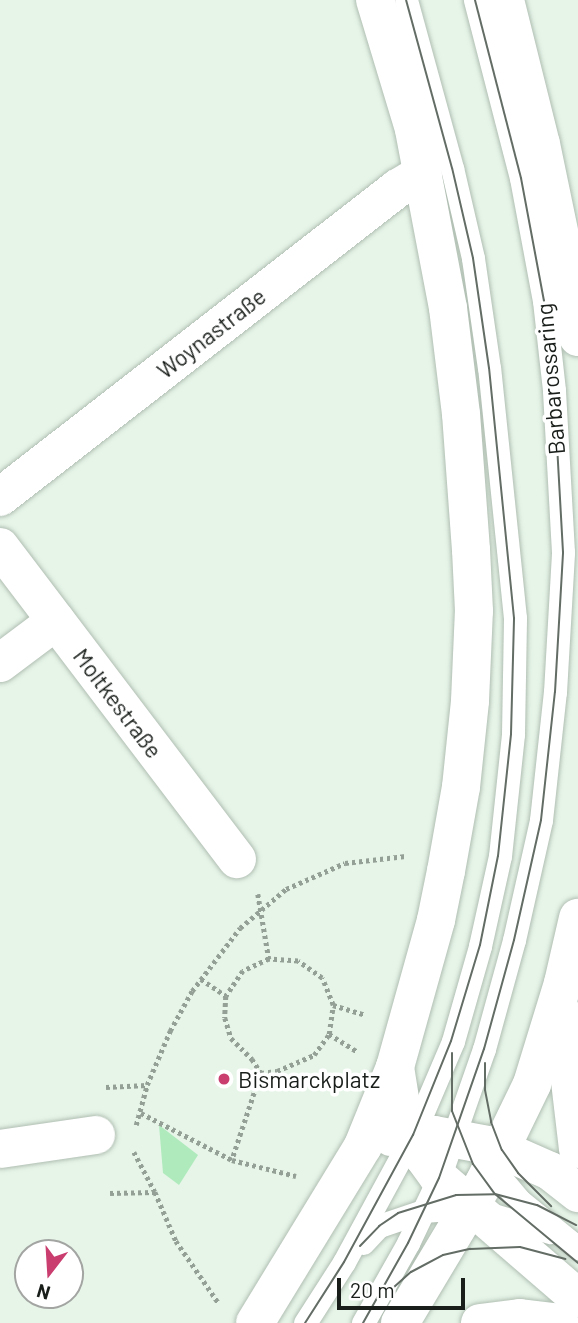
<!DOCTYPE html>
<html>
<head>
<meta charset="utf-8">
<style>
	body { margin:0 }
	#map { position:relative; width:578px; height:1323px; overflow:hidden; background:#e6f5e8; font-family:Barlow,sans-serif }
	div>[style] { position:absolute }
	.green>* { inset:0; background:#afeabc }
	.path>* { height:4.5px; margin-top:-2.25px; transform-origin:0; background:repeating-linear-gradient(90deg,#949f95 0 3.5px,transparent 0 7px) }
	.roads { filter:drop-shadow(0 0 2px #b0beb2) drop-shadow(0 0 2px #b0beb2) }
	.service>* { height:23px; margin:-11.5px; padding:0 11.5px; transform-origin:11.5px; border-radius:11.5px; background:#fff }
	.minor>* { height:38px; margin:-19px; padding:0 19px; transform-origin:19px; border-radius:19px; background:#fff }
	.tertiary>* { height:38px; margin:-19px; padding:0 19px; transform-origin:19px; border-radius:19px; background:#fff }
	.tram>* { height:2px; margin:-1px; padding:0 1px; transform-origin:1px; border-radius:1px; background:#636c65 }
	.dots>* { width:19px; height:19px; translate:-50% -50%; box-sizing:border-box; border:4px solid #fff; border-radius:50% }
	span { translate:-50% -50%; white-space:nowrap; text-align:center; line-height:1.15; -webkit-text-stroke:7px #fff; paint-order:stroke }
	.street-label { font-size:23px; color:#191e1a }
	.poi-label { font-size:23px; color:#191e1a }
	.left { translate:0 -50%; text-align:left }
	.north { position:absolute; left:14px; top:1239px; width:70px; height:70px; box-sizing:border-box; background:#fff; border:2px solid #a3a5a3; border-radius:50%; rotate:197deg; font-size:19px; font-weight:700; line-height:28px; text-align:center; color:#191e1a }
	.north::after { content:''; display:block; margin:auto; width:24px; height:32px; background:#ca3d6f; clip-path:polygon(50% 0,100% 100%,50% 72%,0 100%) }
	.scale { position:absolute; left:337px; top:1278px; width:128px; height:32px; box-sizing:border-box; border:4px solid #191e1a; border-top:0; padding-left:9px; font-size:21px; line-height:24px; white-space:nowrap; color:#191e1a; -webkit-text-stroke:5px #fff; paint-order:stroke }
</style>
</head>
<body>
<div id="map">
	<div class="green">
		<div style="clip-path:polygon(159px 1125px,198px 1155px,179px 1185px,163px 1173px)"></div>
	</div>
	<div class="path">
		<div style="left:258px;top:894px;width:66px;rotate:80.4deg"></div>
		<div style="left:201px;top:979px;width:30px;rotate:34deg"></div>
		<div style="left:333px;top:1005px;width:34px;rotate:17deg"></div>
		<div style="left:329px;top:1034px;width:34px;rotate:32deg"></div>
		<div style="left:261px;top:1073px;width:16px;rotate:-7deg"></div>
		<div style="left:277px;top:1071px;width:40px;rotate:-23.4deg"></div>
		<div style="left:314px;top:1055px;width:26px;rotate:-54deg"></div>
		<div style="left:329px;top:1034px;width:29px;rotate:-82deg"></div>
		<div style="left:333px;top:1005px;width:29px;rotate:-112deg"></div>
		<div style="left:322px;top:978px;width:29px;rotate:-145deg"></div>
		<div style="left:298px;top:961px;width:29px;rotate:-176deg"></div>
		<div style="left:269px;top:959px;width:29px;rotate:155deg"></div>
		<div style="left:243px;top:971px;width:30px;rotate:124deg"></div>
		<div style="left:226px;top:996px;width:22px;rotate:93deg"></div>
		<div style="left:225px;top:1018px;width:21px;rotate:73deg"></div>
		<div style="left:231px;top:1038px;width:30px;rotate:45deg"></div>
		<div style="left:252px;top:1059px;width:17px;rotate:57deg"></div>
		<div style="left:261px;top:1073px;width:92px;rotate:108.4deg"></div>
		<div style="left:232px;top:1160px;width:66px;rotate:14deg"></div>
		<div style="left:106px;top:1087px;width:41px;rotate:-2.8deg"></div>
		<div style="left:141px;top:1113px;width:102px;rotate:27.3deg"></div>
		<div style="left:136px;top:1125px;width:41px;rotate:-74.6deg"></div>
		<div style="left:147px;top:1085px;width:59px;rotate:-66.9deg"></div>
		<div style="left:170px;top:1031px;width:46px;rotate:-61.2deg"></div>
		<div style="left:192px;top:991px;width:79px;rotate:-52.7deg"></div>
		<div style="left:240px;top:928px;width:60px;rotate:-40.3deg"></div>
		<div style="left:286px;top:889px;width:64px;rotate:-23.8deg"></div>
		<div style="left:345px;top:863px;width:61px;rotate:-6.5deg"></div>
		<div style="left:134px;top:1152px;width:45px;rotate:62.3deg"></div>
		<div style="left:155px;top:1192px;width:53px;rotate:66.8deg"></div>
		<div style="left:176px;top:1241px;width:74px;rotate:55.5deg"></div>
		<div style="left:110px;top:1193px;width:45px;rotate:-1.3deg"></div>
	</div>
	<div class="roads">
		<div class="service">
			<div style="left:487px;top:1162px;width:51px;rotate:49.8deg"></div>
			<div style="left:520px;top:1201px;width:75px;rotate:39deg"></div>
			<div style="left:363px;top:1243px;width:23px;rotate:-47deg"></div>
			<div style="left:379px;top:1226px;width:46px;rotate:-18.8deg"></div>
			<div style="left:423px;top:1211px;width:27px;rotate:-4deg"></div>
			<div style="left:450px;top:1209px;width:20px;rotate:-3deg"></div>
			<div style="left:470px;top:1208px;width:84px;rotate:16.7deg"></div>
			<div style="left:305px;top:1323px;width:72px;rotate:-57.4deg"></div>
			<div style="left:344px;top:1262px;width:145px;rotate:-61.5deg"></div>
			<div style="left:413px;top:1135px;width:102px;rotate:-66.9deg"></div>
			<div style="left:453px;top:1041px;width:99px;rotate:-74.1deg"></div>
			<div style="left:480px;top:946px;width:92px;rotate:-77.5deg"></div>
			<div style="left:500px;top:856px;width:123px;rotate:-83.9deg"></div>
			<div style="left:513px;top:734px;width:116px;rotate:-89deg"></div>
			<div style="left:515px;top:618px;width:251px;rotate:-95.9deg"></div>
			<div style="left:489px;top:368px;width:111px;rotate:-98.3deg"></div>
			<div style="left:473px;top:258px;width:92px;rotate:-103.1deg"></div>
			<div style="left:452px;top:168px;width:174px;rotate:-105.3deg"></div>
			<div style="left:363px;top:1323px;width:92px;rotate:-60.6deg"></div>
			<div style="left:408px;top:1243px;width:72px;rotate:-64.5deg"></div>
			<div style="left:439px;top:1178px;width:137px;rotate:-70.8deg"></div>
			<div style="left:484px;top:1049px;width:113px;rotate:-74.6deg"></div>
			<div style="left:514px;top:940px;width:123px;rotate:-77.3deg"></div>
			<div style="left:541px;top:820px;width:129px;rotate:-83.8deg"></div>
			<div style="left:555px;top:692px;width:140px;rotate:-86.7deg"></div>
			<div style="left:563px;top:552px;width:162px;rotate:-93.2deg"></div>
			<div style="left:554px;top:390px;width:90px;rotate:-96.4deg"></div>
			<div style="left:544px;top:301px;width:125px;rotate:-100.6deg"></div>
			<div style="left:521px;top:178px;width:184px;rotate:-104.5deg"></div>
		</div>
		<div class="minor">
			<div style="left:0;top:497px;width:504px;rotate:-37.83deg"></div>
			<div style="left:398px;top:188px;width:29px;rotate:-31deg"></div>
			<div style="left:0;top:547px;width:392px;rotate:52.8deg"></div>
			<div style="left:0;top:663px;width:70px;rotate:-36.9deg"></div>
			<div style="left:0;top:1149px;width:97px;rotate:-8.3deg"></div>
		</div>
		<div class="tertiary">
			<div style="left:505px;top:0;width:148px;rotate:76deg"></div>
			<div style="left:541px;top:144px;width:128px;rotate:78.3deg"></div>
			<div style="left:567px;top:269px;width:69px;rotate:80.8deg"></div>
			<div style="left:562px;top:1013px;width:137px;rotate:83.3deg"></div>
			<div style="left:395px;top:1067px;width:38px;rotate:81deg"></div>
			<div style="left:401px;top:1105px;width:56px;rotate:66.7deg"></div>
			<div style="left:423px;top:1156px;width:27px;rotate:54deg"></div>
			<div style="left:439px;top:1178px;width:184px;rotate:40.8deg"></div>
			<div style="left:391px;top:1137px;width:43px;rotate:-2.7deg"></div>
			<div style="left:434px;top:1135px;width:60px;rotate:10.6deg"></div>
			<div style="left:493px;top:1146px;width:62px;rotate:23.7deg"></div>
			<div style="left:550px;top:1171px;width:36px;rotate:38deg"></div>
			<div style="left:255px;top:1323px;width:207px;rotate:-58.6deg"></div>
			<div style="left:363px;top:1146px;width:85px;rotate:-67.9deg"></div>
			<div style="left:395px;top:1067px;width:153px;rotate:-74.4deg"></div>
			<div style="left:436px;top:920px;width:50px;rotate:-78.5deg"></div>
			<div style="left:446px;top:871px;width:85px;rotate:-79.9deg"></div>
			<div style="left:461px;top:787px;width:86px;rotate:-84deg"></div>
			<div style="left:470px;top:701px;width:90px;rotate:-87.5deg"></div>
			<div style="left:474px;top:611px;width:61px;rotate:-92.8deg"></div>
			<div style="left:471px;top:550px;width:136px;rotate:-94.2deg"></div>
			<div style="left:461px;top:414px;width:107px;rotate:-97deg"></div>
			<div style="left:448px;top:308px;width:182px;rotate:-100.8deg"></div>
			<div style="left:414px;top:129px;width:135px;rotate:-106.8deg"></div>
			<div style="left:400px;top:1323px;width:165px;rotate:-59.1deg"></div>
			<div style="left:485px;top:1181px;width:108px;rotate:-64.1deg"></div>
			<div style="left:532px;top:1084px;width:106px;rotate:-72.9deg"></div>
			<div style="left:563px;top:983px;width:67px;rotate:-77deg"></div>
			<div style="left:480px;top:1323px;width:40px;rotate:-7.1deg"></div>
			<div style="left:520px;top:1318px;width:40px;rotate:7.1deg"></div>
		</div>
	</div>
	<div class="tram">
		<div style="left:452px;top:1053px;width:58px;rotate:90deg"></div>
		<div style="left:452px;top:1111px;width:57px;rotate:68.4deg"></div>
		<div style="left:473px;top:1164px;width:37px;rotate:54deg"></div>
		<div style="left:495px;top:1194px;width:108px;rotate:39.7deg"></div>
		<div style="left:485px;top:1063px;width:27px;rotate:90deg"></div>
		<div style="left:485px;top:1090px;width:33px;rotate:79deg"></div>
		<div style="left:491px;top:1122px;width:30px;rotate:69deg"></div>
		<div style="left:502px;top:1150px;width:28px;rotate:55deg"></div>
		<div style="left:518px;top:1173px;width:47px;rotate:45deg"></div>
		<div style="left:360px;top:1246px;width:28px;rotate:-46deg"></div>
		<div style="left:379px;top:1226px;width:23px;rotate:-34deg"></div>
		<div style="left:398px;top:1213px;width:61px;rotate:-17.2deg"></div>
		<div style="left:456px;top:1195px;width:39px;rotate:-1deg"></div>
		<div style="left:495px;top:1194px;width:43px;rotate:14.7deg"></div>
		<div style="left:537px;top:1205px;width:44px;rotate:27.1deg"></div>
		<div style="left:384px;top:1296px;width:36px;rotate:-42deg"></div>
		<div style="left:411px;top:1272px;width:36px;rotate:-28deg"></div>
		<div style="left:443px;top:1255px;width:28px;rotate:-13deg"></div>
		<div style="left:470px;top:1249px;width:50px;rotate:-2.3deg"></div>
		<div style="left:520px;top:1247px;width:47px;rotate:14.9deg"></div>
		<div style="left:305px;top:1323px;width:72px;rotate:-57.4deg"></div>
		<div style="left:344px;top:1262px;width:145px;rotate:-61.5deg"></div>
		<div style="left:413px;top:1135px;width:101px;rotate:-68deg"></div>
		<div style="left:451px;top:1041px;width:100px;rotate:-73.2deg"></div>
		<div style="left:480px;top:945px;width:91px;rotate:-78.6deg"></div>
		<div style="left:498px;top:856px;width:123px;rotate:-83.9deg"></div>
		<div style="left:511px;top:734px;width:116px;rotate:-88.5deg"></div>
		<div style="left:514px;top:618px;width:251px;rotate:-95.7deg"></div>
		<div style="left:489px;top:368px;width:111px;rotate:-98.3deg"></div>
		<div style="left:473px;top:258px;width:92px;rotate:-103.1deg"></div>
		<div style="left:452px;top:168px;width:174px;rotate:-105.3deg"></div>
		<div style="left:363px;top:1323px;width:92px;rotate:-60.6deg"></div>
		<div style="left:408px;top:1243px;width:72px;rotate:-64.5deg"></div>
		<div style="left:439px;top:1178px;width:137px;rotate:-70.8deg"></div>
		<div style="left:484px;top:1049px;width:113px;rotate:-74.6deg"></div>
		<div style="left:514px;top:940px;width:123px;rotate:-77.3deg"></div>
		<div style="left:541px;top:820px;width:129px;rotate:-83.8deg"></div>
		<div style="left:555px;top:692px;width:140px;rotate:-86.7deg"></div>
		<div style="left:563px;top:552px;width:162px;rotate:-93.2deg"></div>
		<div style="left:554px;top:390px;width:90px;rotate:-96.4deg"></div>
		<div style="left:544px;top:301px;width:125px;rotate:-100.6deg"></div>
		<div style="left:521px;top:178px;width:184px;rotate:-104.5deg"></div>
	</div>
	<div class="dots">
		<div style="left:224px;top:1079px;background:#ca3d6f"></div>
	</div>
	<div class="street-label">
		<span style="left:211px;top:333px;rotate:-38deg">Woynastraße</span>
		<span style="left:550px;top:379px;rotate:-95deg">Barbarossaring</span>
		<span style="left:118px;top:703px;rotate:53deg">Moltkestraße</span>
	</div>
	<div class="poi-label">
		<span class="left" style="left:238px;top:1079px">Bismarckplatz</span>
	</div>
	<div class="north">N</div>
	<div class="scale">20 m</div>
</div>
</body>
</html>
